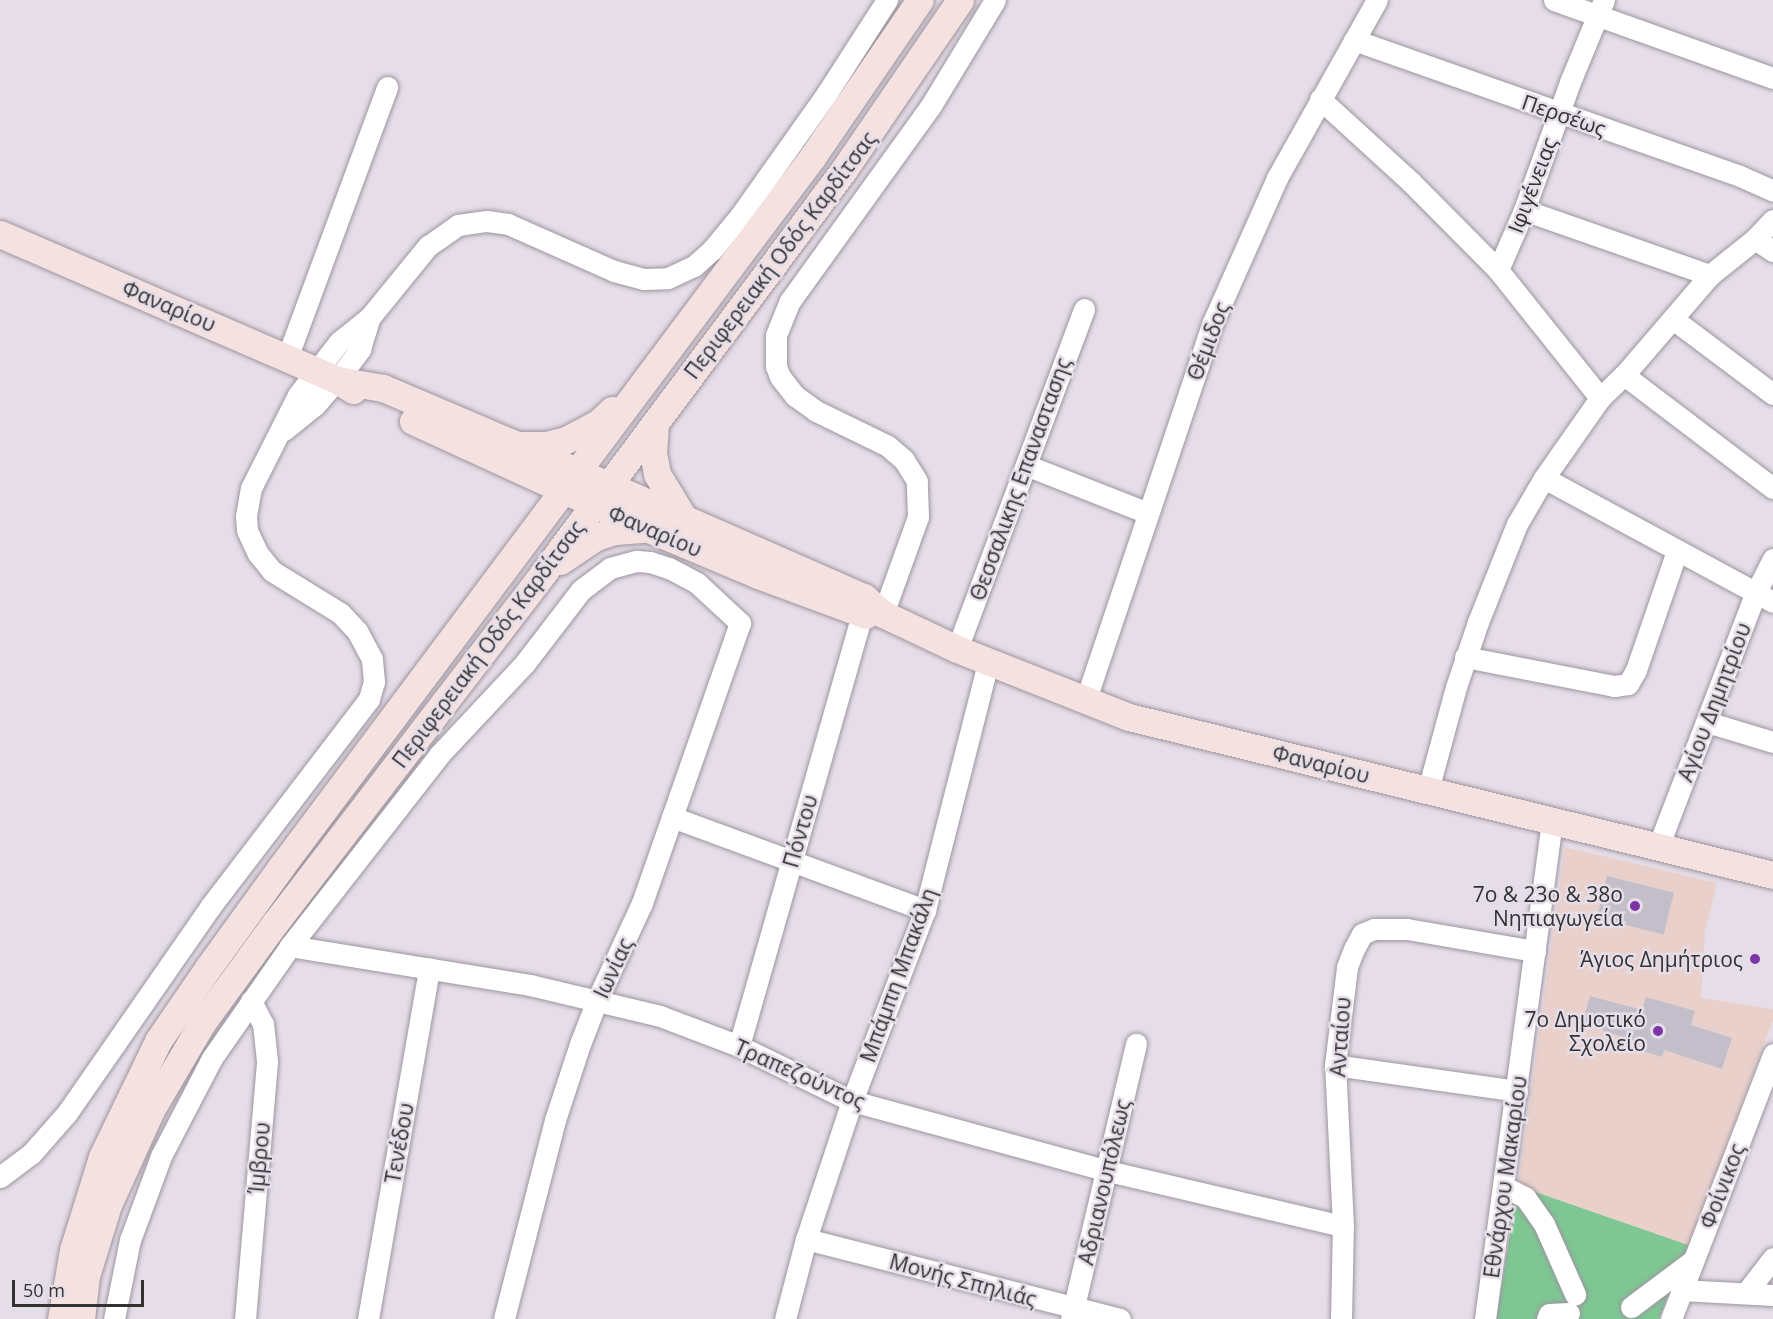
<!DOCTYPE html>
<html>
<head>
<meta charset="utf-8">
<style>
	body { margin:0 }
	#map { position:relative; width:1773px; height:1319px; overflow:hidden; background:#e5dde7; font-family:"Open Sans",sans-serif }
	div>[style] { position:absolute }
	.education>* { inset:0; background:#ead0cb }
	.green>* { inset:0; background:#7ec793 }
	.building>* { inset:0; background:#c2bfcb; transform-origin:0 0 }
	.roads { filter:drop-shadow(0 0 2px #9c959f) drop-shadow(0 0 2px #9c959f) }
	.minor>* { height:21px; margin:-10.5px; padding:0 10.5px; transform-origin:10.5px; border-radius:10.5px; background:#fff }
	.major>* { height:27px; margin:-13.5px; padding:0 13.5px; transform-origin:13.5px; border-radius:13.5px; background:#f4e1e0 }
	.dots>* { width:16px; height:16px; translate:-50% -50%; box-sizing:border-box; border:3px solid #e5dde7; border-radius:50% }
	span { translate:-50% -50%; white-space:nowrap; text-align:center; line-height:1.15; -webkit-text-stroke:5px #e5dde7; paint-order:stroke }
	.street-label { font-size:21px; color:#343135 }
	.poi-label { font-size:21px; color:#343135 }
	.right { translate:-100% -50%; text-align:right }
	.scale { position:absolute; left:12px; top:1280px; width:132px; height:27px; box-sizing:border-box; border:3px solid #343135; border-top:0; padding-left:8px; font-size:18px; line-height:21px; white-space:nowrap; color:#343135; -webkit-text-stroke:4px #e5dde7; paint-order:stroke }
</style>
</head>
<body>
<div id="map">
	<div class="education">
		<div style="clip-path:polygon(1565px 847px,1717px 883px,1705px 932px,1701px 998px,1773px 1009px,1773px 1020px,1688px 1245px,1518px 1186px)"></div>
	</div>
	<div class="green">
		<div style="clip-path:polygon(1518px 1186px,1688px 1245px,1659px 1319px,1496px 1319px)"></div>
	</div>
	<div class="building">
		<div style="left:1607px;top:876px;width:69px;height:43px;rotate:14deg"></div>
		<div style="clip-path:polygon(1590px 996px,1642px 1010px,1646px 997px,1695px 1011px,1691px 1025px,1732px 1038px,1722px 1069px,1664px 1050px,1662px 1057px,1640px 1050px,1642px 1043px,1582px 1024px)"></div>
	</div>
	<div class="roads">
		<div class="minor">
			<div style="left:1554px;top:0;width:232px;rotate:19.6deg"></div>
			<div style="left:1354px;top:40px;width:409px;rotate:19.4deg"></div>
			<div style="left:1740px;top:176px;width:36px;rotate:24deg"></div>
			<div style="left:1320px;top:99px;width:125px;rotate:42.4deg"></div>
			<div style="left:1412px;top:183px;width:122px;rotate:45.3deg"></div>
			<div style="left:1498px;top:270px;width:164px;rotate:51.4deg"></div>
			<div style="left:1524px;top:210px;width:197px;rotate:19.3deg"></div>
			<div style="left:1755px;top:239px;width:22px;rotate:34deg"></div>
			<div style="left:1498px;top:270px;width:65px;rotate:-66.6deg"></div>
			<div style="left:1524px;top:210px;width:136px;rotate:-70.2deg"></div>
			<div style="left:1570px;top:82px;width:89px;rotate:-67.5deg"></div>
			<div style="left:1673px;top:319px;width:125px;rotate:36.9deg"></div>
			<div style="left:287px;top:358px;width:289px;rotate:-69.7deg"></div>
			<div style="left:1624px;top:375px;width:187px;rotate:37.2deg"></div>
			<div style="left:284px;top:430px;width:40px;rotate:-39deg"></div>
			<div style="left:315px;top:405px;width:33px;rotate:-49deg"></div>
			<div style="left:337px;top:380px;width:39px;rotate:-53deg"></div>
			<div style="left:360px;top:349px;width:34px;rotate:-73deg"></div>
			<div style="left:1026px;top:465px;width:131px;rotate:21.5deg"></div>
			<div style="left:1544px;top:478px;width:260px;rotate:28.4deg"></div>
			<div style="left:883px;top:614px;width:103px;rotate:-70.2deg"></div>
			<div style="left:918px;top:517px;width:36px;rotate:-92deg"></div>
			<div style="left:917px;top:481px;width:25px;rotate:-122deg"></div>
			<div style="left:904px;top:460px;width:21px;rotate:-139deg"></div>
			<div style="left:888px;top:446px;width:80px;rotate:-154.1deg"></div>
			<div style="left:816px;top:411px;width:26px;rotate:-144deg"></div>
			<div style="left:795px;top:396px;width:24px;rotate:-128deg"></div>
			<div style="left:780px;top:377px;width:12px;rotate:-110deg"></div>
			<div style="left:776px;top:366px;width:31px;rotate:-90deg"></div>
			<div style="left:776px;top:335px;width:37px;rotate:-68deg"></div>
			<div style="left:790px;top:301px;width:239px;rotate:-54.2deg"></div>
			<div style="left:930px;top:107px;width:125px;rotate:-58.7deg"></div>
			<div style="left:957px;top:649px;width:363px;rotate:-69.5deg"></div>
			<div style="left:1465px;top:657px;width:152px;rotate:11deg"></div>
			<div style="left:1614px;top:686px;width:14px;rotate:-8deg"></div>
			<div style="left:1628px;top:684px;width:16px;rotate:-60deg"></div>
			<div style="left:1636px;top:670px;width:126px;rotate:-71deg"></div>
			<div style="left:1085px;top:702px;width:401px;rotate:-71.4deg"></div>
			<div style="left:1213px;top:322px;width:158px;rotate:-66deg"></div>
			<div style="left:1277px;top:178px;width:204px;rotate:-60.7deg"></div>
			<div style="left:1707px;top:722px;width:69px;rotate:16.9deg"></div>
			<div style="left:1428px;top:790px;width:107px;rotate:-74.8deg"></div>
			<div style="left:1456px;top:687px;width:69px;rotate:-71.3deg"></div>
			<div style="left:1478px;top:622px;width:105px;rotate:-68.3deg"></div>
			<div style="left:1517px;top:524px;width:53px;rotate:-59.6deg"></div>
			<div style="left:1544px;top:478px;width:98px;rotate:-55deg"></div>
			<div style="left:1600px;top:398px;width:33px;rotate:-44deg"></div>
			<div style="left:1624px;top:375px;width:132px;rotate:-49.3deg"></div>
			<div style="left:1710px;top:275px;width:58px;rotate:-38.7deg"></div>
			<div style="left:1755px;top:239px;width:26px;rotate:-47deg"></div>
			<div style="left:672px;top:817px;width:270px;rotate:20.2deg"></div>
			<div style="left:1658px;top:847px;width:273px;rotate:-69deg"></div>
			<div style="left:1756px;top:592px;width:37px;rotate:-63deg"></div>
			<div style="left:290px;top:946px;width:243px;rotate:9.2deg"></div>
			<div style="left:530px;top:985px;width:134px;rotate:13.4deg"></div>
			<div style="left:660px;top:1016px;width:85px;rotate:20.8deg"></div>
			<div style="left:739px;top:1046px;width:126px;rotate:26deg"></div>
			<div style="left:852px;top:1101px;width:265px;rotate:15.3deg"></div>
			<div style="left:1108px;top:1171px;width:241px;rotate:13.2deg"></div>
			<div style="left:739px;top:1046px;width:448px;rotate:-74.1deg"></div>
			<div style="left:1335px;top:1065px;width:184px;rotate:8.1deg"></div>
			<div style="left:0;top:1177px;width:39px;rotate:-37deg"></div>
			<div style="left:31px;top:1154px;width:55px;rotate:-48.7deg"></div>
			<div style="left:67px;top:1113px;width:251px;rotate:-55.2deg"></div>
			<div style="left:210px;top:907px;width:262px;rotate:-52.6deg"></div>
			<div style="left:369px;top:699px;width:18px;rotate:-74deg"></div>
			<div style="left:374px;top:682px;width:23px;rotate:-95deg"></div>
			<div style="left:372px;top:659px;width:32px;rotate:-118deg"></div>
			<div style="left:357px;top:631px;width:25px;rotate:-133deg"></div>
			<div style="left:340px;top:613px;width:80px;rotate:-148.3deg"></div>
			<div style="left:272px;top:571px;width:22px;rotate:-129deg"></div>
			<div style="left:258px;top:554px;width:26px;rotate:-115deg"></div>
			<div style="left:247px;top:530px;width:14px;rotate:-94deg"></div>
			<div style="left:246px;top:516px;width:28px;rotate:-80deg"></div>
			<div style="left:251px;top:488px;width:104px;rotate:-63.2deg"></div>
			<div style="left:298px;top:395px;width:67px;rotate:-52.3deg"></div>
			<div style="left:339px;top:342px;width:40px;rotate:-39deg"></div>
			<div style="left:370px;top:317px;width:92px;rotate:-50.8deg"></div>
			<div style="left:428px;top:246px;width:37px;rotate:-35deg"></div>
			<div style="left:458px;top:225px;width:29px;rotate:-8deg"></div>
			<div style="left:487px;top:221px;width:21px;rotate:8deg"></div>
			<div style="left:508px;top:224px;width:116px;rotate:23.9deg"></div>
			<div style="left:614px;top:271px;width:31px;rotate:15deg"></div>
			<div style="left:644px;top:279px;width:24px;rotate:-2deg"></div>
			<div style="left:668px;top:278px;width:29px;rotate:-25deg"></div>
			<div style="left:694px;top:266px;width:24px;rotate:-42deg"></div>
			<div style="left:712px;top:250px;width:44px;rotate:-50.5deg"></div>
			<div style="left:740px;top:216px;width:151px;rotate:-54.7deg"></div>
			<div style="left:827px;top:93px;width:111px;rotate:-57.2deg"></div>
			<div style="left:1503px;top:1186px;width:25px;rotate:27deg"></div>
			<div style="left:1525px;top:1197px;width:33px;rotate:55deg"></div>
			<div style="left:1544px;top:1224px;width:77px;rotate:66.1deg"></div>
			<div style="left:806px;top:1239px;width:324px;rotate:14.3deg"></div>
			<div style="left:1681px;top:1290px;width:92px;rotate:3.1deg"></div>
			<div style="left:1746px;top:1293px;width:44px;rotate:-52.4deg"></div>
			<div style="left:1631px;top:1307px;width:76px;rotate:-37deg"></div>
			<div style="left:114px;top:1319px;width:81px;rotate:-78.6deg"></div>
			<div style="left:130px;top:1240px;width:90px;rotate:-69.7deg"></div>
			<div style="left:161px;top:1156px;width:110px;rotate:-62.5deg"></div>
			<div style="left:212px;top:1058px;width:136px;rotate:-55.1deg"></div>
			<div style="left:290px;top:946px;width:242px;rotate:-52deg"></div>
			<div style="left:439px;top:755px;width:126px;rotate:-46.9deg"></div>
			<div style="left:525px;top:663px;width:92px;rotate:-52.5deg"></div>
			<div style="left:581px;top:590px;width:36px;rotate:-37deg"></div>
			<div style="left:610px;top:568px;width:28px;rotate:-15deg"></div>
			<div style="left:637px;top:561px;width:13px;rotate:4deg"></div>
			<div style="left:650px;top:562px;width:20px;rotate:18deg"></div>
			<div style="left:669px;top:568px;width:32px;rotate:28deg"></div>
			<div style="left:697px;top:583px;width:59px;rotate:42.9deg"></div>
			<div style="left:740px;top:623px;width:297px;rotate:109.3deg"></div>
			<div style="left:642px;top:903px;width:107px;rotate:114.9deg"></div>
			<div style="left:597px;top:1000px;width:47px;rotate:111.1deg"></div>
			<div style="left:580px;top:1044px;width:80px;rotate:108.2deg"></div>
			<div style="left:555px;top:1120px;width:205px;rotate:104.4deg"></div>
			<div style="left:245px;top:1319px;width:259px;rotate:-85.1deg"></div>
			<div style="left:267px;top:1061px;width:37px;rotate:-96deg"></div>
			<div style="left:263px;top:1024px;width:26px;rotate:-118deg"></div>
			<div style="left:368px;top:1319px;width:356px;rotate:-80.1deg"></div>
			<div style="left:785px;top:1319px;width:83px;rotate:-75.3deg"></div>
			<div style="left:806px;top:1239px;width:145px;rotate:-71.6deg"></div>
			<div style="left:852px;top:1101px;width:204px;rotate:-69.1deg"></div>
			<div style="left:925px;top:910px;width:256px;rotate:-75.7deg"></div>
			<div style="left:1071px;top:1319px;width:283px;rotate:-76.7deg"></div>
			<div style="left:1341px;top:1319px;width:93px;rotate:-88.8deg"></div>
			<div style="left:1343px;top:1226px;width:161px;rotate:-92.8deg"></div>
			<div style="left:1335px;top:1065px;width:99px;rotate:-83deg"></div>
			<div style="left:1347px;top:967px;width:19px;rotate:-69deg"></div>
			<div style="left:1354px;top:949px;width:17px;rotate:-62deg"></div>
			<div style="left:1362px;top:934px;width:13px;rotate:-23deg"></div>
			<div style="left:1374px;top:929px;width:33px"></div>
			<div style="left:1407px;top:929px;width:130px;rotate:9.8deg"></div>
			<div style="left:1485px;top:1319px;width:502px;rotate:-82.34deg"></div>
			<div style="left:1547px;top:1319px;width:5px;rotate:-68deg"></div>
			<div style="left:1549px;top:1314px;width:20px;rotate:-3deg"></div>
			<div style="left:1671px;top:1319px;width:284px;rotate:-68.9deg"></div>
		</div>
		<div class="major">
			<div style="left:0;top:234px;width:367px;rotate:23.4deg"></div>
			<div style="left:337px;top:380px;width:19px;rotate:32deg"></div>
			<div style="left:337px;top:380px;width:47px;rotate:9.9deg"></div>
			<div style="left:383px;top:388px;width:146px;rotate:23deg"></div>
			<div style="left:517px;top:445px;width:379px;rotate:23.7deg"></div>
			<div style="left:864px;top:597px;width:25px;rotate:42deg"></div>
			<div style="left:883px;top:614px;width:82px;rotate:25.3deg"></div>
			<div style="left:957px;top:649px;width:185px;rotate:21.6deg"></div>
			<div style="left:1129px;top:717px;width:663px;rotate:13.78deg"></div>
			<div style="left:413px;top:421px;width:260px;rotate:24.6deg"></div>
			<div style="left:649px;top:529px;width:118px;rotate:22.9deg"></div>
			<div style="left:758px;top:575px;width:115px;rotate:20.3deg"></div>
			<div style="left:655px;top:424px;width:29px;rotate:94deg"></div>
			<div style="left:653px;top:453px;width:21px;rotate:79deg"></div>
			<div style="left:657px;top:474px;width:54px;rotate:58.7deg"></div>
			<div style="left:522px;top:445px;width:24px"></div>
			<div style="left:546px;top:445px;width:21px;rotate:-14deg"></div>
			<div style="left:566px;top:440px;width:36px;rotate:-28deg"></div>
			<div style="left:598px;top:423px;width:19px;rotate:-43deg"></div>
			<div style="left:560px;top:561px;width:43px;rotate:-33.7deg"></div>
			<div style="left:596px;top:537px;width:20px;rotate:-18deg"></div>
			<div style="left:615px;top:531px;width:30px;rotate:-4deg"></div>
			<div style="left:61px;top:1319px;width:70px;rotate:-80.1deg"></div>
			<div style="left:73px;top:1250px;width:97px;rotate:-72.7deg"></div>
			<div style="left:102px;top:1157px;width:129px;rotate:-64.2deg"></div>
			<div style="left:158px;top:1041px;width:88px;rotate:-55.6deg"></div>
			<div style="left:208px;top:968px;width:125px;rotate:-54.1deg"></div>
			<div style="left:281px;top:867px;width:888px;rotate:-53.19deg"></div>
			<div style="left:813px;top:156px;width:189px;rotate:-55.6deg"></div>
			<div style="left:81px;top:1319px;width:43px;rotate:-83.4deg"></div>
			<div style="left:86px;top:1276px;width:74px;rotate:-72.8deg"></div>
			<div style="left:108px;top:1205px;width:104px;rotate:-65.6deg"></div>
			<div style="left:151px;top:1110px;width:101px;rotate:-59.6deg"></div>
			<div style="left:202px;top:1023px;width:124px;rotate:-53.9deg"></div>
			<div style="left:275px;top:923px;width:442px;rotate:-52.5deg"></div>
			<div style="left:544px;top:572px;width:500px;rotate:-53.29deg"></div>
			<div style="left:843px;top:171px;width:207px;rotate:-55.6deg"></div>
		</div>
	</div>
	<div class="dots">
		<div style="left:1635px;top:906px;background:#7d34a6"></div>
		<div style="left:1755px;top:959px;background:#7d34a6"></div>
		<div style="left:1658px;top:1031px;background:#7d34a6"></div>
	</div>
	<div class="street-label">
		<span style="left:1564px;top:115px;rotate:19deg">Περσέως</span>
		<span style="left:1532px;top:185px;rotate:-69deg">Ιφιγένειας</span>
		<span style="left:780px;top:255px;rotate:-53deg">Περιφερειακή Οδός Καρδίτσας</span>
		<span style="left:169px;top:306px;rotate:23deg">Φαναρίου</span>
		<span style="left:1208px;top:341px;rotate:-69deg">Θέμιδος</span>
		<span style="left:1020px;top:479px;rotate:-70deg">Θεσσαλικης Επαναστασης</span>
		<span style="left:655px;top:531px;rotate:23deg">Φαναρίου</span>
		<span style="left:488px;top:644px;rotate:-53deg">Περιφερειακή Οδός Καρδίτσας</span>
		<span style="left:1714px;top:702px;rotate:-69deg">Αγίου Δημητρίου</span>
		<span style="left:1321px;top:764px;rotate:14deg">Φαναρίου</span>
		<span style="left:800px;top:831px;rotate:-74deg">Πόντου</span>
		<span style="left:613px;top:968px;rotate:-65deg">Ιωνίας</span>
		<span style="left:898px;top:975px;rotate:-70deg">Μπάμπη Μπακάλη</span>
		<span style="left:1340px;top:1037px;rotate:-86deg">Ανταίου</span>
		<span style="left:800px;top:1074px;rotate:24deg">Τραπεζούντος</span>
		<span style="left:399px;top:1143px;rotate:-80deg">Τενέδου</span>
		<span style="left:259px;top:1158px;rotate:-85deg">Ίμβρου</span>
		<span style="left:1505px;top:1177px;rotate:-82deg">Εθνάρχου Μακαρίου</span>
		<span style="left:1104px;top:1182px;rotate:-77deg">Αδριανουπόλεως</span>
		<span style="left:1722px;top:1186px;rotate:-69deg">Φοίνικος</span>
		<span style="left:963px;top:1280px;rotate:15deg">Μονής Σπηλιάς</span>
	</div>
	<div class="poi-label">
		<span class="right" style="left:1623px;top:906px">7ο &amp; 23ο &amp; 38ο<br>Νηπιαγωγεία</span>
		<span class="right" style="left:1743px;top:959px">Άγιος Δημήτριος</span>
		<span class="right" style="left:1646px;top:1031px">7ο Δημοτικό<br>Σχολείο</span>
	</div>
	<div class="scale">50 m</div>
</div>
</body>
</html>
